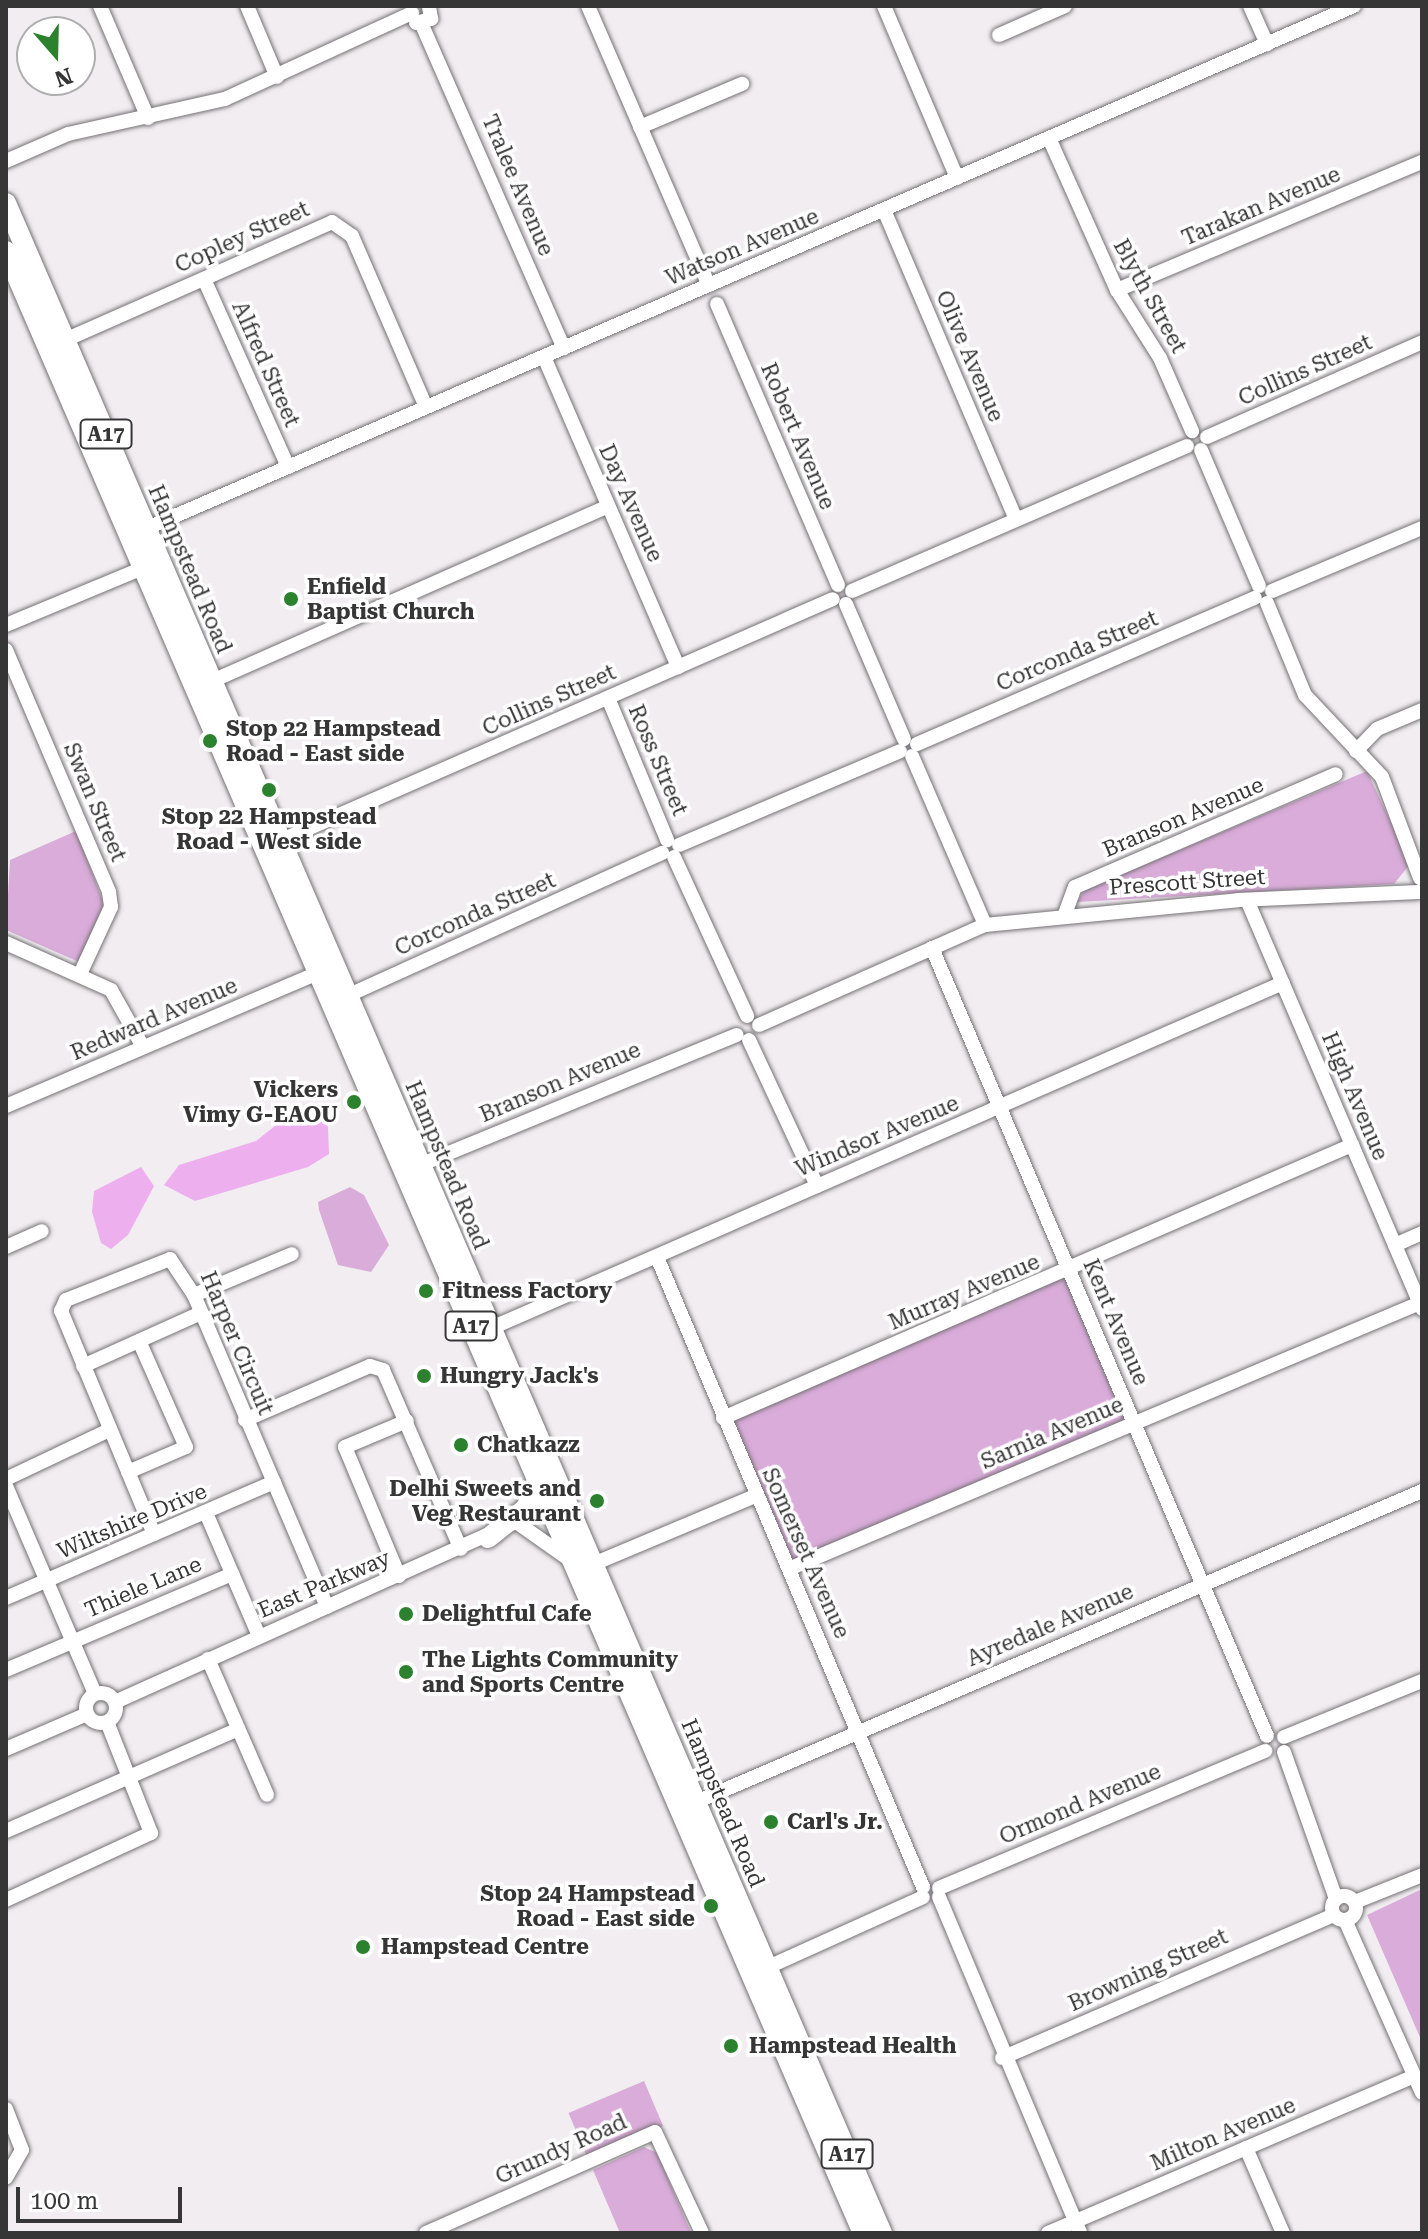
<!DOCTYPE html>
<html>
<head>
<meta charset="utf-8">
<style>
	body { margin:0 }
	#map { position:relative; width:1428px; height:2239px; overflow:hidden; background:#f1edf1; font-family:"Roboto Serif",serif }
	div>[style] { position:absolute }
	.green>* { inset:0; background:#d9acd9; transform-origin:0 0 }
	.water>* { inset:0; background:#eeafee }
	.roads { filter:drop-shadow(0 0 2px #757174) drop-shadow(0 0 2px #757174) }
	.minor>* { height:14px; margin:-7px; padding:0 7px; transform-origin:7px; border-radius:7px; background:#fff }
	.minor>.ring { margin:-7px; padding:0; box-sizing:content-box; background:none; border:14px solid #fff; border-radius:50% }
	.highway>* { height:20px; margin:-10px; padding:0 10px; transform-origin:10px; border-radius:10px; background:#fff }
	.dots>* { width:22px; height:22px; translate:-50% -50%; box-sizing:border-box; border:4px solid #fff; border-radius:50% }
	span { translate:-50% -50%; white-space:nowrap; text-align:center; line-height:1.15; -webkit-text-stroke:7px #fff; paint-order:stroke }
	.shield-label span { padding:2px 6px; background:#fff; border:2px solid; border-radius:6px; -webkit-text-stroke-width:0 }
	.shield-label { font-size:20px; color:#373637; font-weight:700 }
	.street-label { font-size:22px; color:#373637 }
	.poi-label { font-size:22px; color:#373637; font-weight:700 }
	.left { translate:0 -50%; text-align:left }
	.right { translate:-100% -50%; text-align:right }
	.frame { position:absolute; inset:0; border:8px solid #373637; pointer-events:none }
	.north { position:absolute; left:16px; top:16px; width:80px; height:80px; box-sizing:border-box; background:#fff; border:2px solid #afafaf; border-radius:50%; rotate:160deg; font-size:22px; font-weight:700; line-height:32px; text-align:center; color:#373637 }
	.north::after { content:''; display:block; margin:auto; width:28px; height:36px; background:#2c812e; clip-path:polygon(50% 0,100% 100%,50% 72%,0 100%) }
	.scale { position:absolute; left:16px; top:2187px; width:166px; height:36px; box-sizing:border-box; border:4px solid #373637; border-top:0; padding-left:10px; font-size:24px; line-height:28px; white-space:nowrap; color:#373637; -webkit-text-stroke:6px #fff; paint-order:stroke }
</style>
</head>
<body>
<div id="map">
	<div class="green">
		<div style="clip-path:polygon(1367px 771px,1410px 864px,1394px 884px,1077px 902px,1085px 890px)"></div>
		<div style="clip-path:polygon(76px 831px,104px 904px,79px 962px,6px 930px,10px 860px)"></div>
		<div style="clip-path:polygon(350px 1187px,364px 1195px,389px 1245px,371px 1272px,338px 1265px,319px 1210px,318px 1202px)"></div>
		<div style="left:1070px;top:1271px;width:165px;height:377px;rotate:67deg"></div>
		<div style="clip-path:polygon(1422px 1889px,1422px 2042px,1367px 1915px)"></div>
		<div style="left:644px;top:2081px;width:49px;height:82px;rotate:67deg"></div>
		<div style="clip-path:polygon(644px 2147px,657px 2153px,691px 2233px,620px 2233px,593px 2170px)"></div>
	</div>
	<div class="water">
		<div style="clip-path:polygon(313px 1110px,328px 1127px,329px 1154px,308px 1167px,195px 1201px,164px 1185px,179px 1165px,256px 1141px,290px 1114px)"></div>
		<div style="clip-path:polygon(141px 1167px,154px 1186px,128px 1235px,111px 1249px,101px 1243px,92px 1212px,94px 1191px)"></div>
	</div>
	<div class="roads">
		<div class="minor">
			<div style="left:100px;top:6px;width:122px;rotate:66.8deg"></div>
			<div style="left:247px;top:6px;width:77px;rotate:67.1deg"></div>
			<div style="left:588px;top:6px;width:304px;rotate:66.6deg"></div>
			<div style="left:884px;top:6px;width:187px;rotate:67deg"></div>
			<div style="left:1250px;top:6px;width:42px;rotate:65.9deg"></div>
			<div style="left:416px;top:23px;width:16px;rotate:-15deg"></div>
			<div style="left:431px;top:19px;width:13px;rotate:-99deg"></div>
			<div style="left:422px;top:25px;width:353px;rotate:66.3deg"></div>
			<div style="left:999px;top:35px;width:72px;rotate:-23.7deg"></div>
			<div style="left:640px;top:127px;width:111px;rotate:-22.9deg"></div>
			<div style="left:1049px;top:138px;width:167px;rotate:65.9deg"></div>
			<div style="left:1117px;top:290px;width:80px;rotate:57.7deg"></div>
			<div style="left:1160px;top:358px;width:80px;rotate:66.3deg"></div>
			<div style="left:6px;top:161px;width:68px;rotate:-23.5deg"></div>
			<div style="left:68px;top:134px;width:161px;rotate:-12.6deg"></div>
			<div style="left:225px;top:99px;width:206px;rotate:-24.7deg"></div>
			<div style="left:884px;top:210px;width:336px;rotate:66.9deg"></div>
			<div style="left:204px;top:279px;width:206px;rotate:65.9deg"></div>
			<div style="left:1117px;top:290px;width:331px;rotate:-22.8deg"></div>
			<div style="left:717px;top:304px;width:306px;rotate:66.7deg"></div>
			<div style="left:65px;top:340px;width:292px;rotate:-23.8deg"></div>
			<div style="left:332px;top:222px;width:24px;rotate:35deg"></div>
			<div style="left:352px;top:236px;width:186px;rotate:66.6deg"></div>
			<div style="left:544px;top:357px;width:338px;rotate:66.6deg"></div>
			<div style="left:1207px;top:437px;width:235px;rotate:-23.8deg"></div>
			<div style="left:1201px;top:450px;width:148px;rotate:66.9deg"></div>
			<div style="left:147px;top:528px;width:1315px;rotate:-23.39deg"></div>
			<div style="left:852px;top:591px;width:365px;rotate:-23.4deg"></div>
			<div style="left:1272px;top:591px;width:163px;rotate:-22.8deg"></div>
			<div style="left:1267px;top:603px;width:100px;rotate:67.6deg"></div>
			<div style="left:1305px;top:695px;width:112px;rotate:46.8deg"></div>
			<div style="left:1382px;top:777px;width:108px;rotate:69.4deg"></div>
			<div style="left:846px;top:604px;width:147px;rotate:66.8deg"></div>
			<div style="left:6px;top:625px;width:148px;rotate:-22.6deg"></div>
			<div style="left:6px;top:650px;width:263px;rotate:66.9deg"></div>
			<div style="left:109px;top:892px;width:15px;rotate:82deg"></div>
			<div style="left:111px;top:907px;width:72px;rotate:114.8deg"></div>
			<div style="left:212px;top:681px;width:433px;rotate:-23.8deg"></div>
			<div style="left:608px;top:698px;width:154px;rotate:67.4deg"></div>
			<div style="left:917px;top:744px;width:368px;rotate:-23.4deg"></div>
			<div style="left:1356px;top:751px;width:30px;rotate:-46deg"></div>
			<div style="left:1377px;top:729px;width:49px;rotate:-22.9deg"></div>
			<div style="left:912px;top:756px;width:184px;rotate:66.6deg"></div>
			<div style="left:282px;top:840px;width:601px;rotate:-23.62deg"></div>
			<div style="left:679px;top:845px;width:240px;rotate:-23deg"></div>
			<div style="left:674px;top:857px;width:175px;rotate:65.3deg"></div>
			<div style="left:1247px;top:900px;width:445px;rotate:66.8deg"></div>
			<div style="left:1065px;top:914px;width:29px;rotate:-70deg"></div>
			<div style="left:1075px;top:887px;width:284px;rotate:-23.4deg"></div>
			<div style="left:6px;top:943px;width:115px;rotate:24.1deg"></div>
			<div style="left:111px;top:990px;width:65px;rotate:60.7deg"></div>
			<div style="left:932px;top:948px;width:856px;rotate:66.97deg"></div>
			<div style="left:349px;top:995px;width:344px;rotate:-24.4deg"></div>
			<div style="left:759px;top:1025px;width:247px;rotate:-23.9deg"></div>
			<div style="left:985px;top:925px;width:254px;rotate:-5.6deg"></div>
			<div style="left:1238px;top:900px;width:181px;rotate:-2.5deg"></div>
			<div style="left:749px;top:1040px;width:161px;rotate:65deg"></div>
			<div style="left:6px;top:1106px;width:339px;rotate:-23.1deg"></div>
			<div style="left:422px;top:1164px;width:340px;rotate:-22.3deg"></div>
			<div style="left:1395px;top:1245px;width:30px;rotate:-24deg"></div>
			<div style="left:6px;top:1247px;width:39px;rotate:-24deg"></div>
			<div style="left:657px;top:1257px;width:684px;rotate:67.11deg"></div>
			<div style="left:194px;top:1295px;width:106px;rotate:-22.7deg"></div>
			<div style="left:489px;top:1329px;width:866px;rotate:-23.55deg"></div>
			<div style="left:83px;top:1366px;width:129px;rotate:-24.2deg"></div>
			<div style="left:723px;top:1418px;width:686px;rotate:-23.46deg"></div>
			<div style="left:245px;top:1420px;width:136px;rotate:-23.4deg"></div>
			<div style="left:370px;top:1366px;width:14px;rotate:17deg"></div>
			<div style="left:383px;top:1370px;width:195px;rotate:66.5deg"></div>
			<div style="left:128px;top:1472px;width:63px;rotate:-23.3deg"></div>
			<div style="left:186px;top:1447px;width:116px;rotate:-113.9deg"></div>
			<div style="left:6px;top:1479px;width:114px;rotate:-25.4deg"></div>
			<div style="left:6px;top:1486px;width:226px;rotate:66.8deg"></div>
			<div style="left:206px;top:1513px;width:134px;rotate:66.7deg"></div>
			<div style="left:519px;top:1524px;width:62px;rotate:35.2deg"></div>
			<div style="left:154px;top:1534px;width:242px;rotate:-112.6deg"></div>
			<div style="left:61px;top:1311px;width:12px;rotate:-66deg"></div>
			<div style="left:66px;top:1300px;width:112px;rotate:-21.5deg"></div>
			<div style="left:170px;top:1259px;width:43px;rotate:56.3deg"></div>
			<div style="left:194px;top:1295px;width:339px;rotate:66.9deg"></div>
			<div style="left:591px;top:1565px;width:178px;rotate:-22.8deg"></div>
			<div style="left:791px;top:1568px;width:683px;rotate:-22.85deg"></div>
			<div style="left:399px;top:1576px;width:140px;rotate:-112.7deg"></div>
			<div style="left:345px;top:1447px;width:67px;rotate:-22.8deg"></div>
			<div style="left:6px;top:1598px;width:292px;rotate:-23.4deg"></div>
			<div style="left:208px;top:1659px;width:148px;rotate:66.5deg"></div>
			<div style="left:6px;top:1670px;width:246px;rotate:-23deg"></div>
			<div class="ring" style="left:86px;top:1693px;width:16px;height:16px"></div>
			<div style="left:115px;top:1702px;width:482px;rotate:-24.2deg"></div>
			<div style="left:1284px;top:1737px;width:149px;rotate:-22.1deg"></div>
			<div style="left:6px;top:1749px;width:88px;rotate:-23.4deg"></div>
			<div style="left:1284px;top:1752px;width:156px;rotate:70.5deg"></div>
			<div style="left:696px;top:1802px;width:790px;rotate:-23.19deg"></div>
			<div style="left:6px;top:1831px;width:253px;rotate:-23.7deg"></div>
			<div style="left:939px;top:1888px;width:354px;rotate:-22.8deg"></div>
			<div class="ring" style="left:1332px;top:1896px;width:10px;height:10px"></div>
			<div style="left:939px;top:1897px;width:364px;rotate:67.2deg"></div>
			<div style="left:6px;top:1900px;width:160px;rotate:-24.8deg"></div>
			<div style="left:151px;top:1833px;width:119px;rotate:-111.6deg"></div>
			<div style="left:1355px;top:1902px;width:72px;rotate:-21.9deg"></div>
			<div style="left:1345px;top:1920px;width:189px;rotate:66deg"></div>
			<div style="left:766px;top:1968px;width:172px;rotate:-24.3deg"></div>
			<div style="left:1002px;top:2058px;width:361px;rotate:-23.3deg"></div>
			<div style="left:6px;top:2109px;width:44px;rotate:68.7deg"></div>
			<div style="left:22px;top:2150px;width:32px;rotate:120deg"></div>
			<div style="left:1246px;top:2148px;width:93px;rotate:66.5deg"></div>
			<div style="left:426px;top:2233px;width:250px;rotate:-23.8deg"></div>
			<div style="left:655px;top:2132px;width:111px;rotate:65deg"></div>
			<div style="left:1048px;top:2233px;width:399px;rotate:-23.2deg"></div>
		</div>
		<div class="highway">
			<div style="left:6px;top:203px;width:2211px;rotate:66.66deg"></div>
			<div style="left:6px;top:251px;width:2159px;rotate:66.62deg"></div>
			<div style="left:488px;top:1538px;width:48px;rotate:-38.3deg"></div>
			<div style="left:526px;top:1508px;width:30px;rotate:-67deg"></div>
		</div>
	</div>
	<div class="dots">
		<div style="left:291px;top:599px;background:#2c812e"></div>
		<div style="left:210px;top:741px;background:#2c812e"></div>
		<div style="left:269px;top:790px;background:#2c812e"></div>
		<div style="left:354px;top:1102px;background:#2c812e"></div>
		<div style="left:426px;top:1291px;background:#2c812e"></div>
		<div style="left:424px;top:1376px;background:#2c812e"></div>
		<div style="left:461px;top:1445px;background:#2c812e"></div>
		<div style="left:597px;top:1501px;background:#2c812e"></div>
		<div style="left:406px;top:1614px;background:#2c812e"></div>
		<div style="left:406px;top:1672px;background:#2c812e"></div>
		<div style="left:771px;top:1822px;background:#2c812e"></div>
		<div style="left:711px;top:1906px;background:#2c812e"></div>
		<div style="left:363px;top:1947px;background:#2c812e"></div>
		<div style="left:731px;top:2046px;background:#2c812e"></div>
	</div>
	<div class="shield-label">
		<span style="left:106px;top:434px">A17</span>
		<span style="left:471px;top:1326px">A17</span>
		<span style="left:847px;top:2154px">A17</span>
	</div>
	<div class="street-label">
		<span style="left:518px;top:185px;rotate:67deg">Tralee Avenue</span>
		<span style="left:1261px;top:206px;rotate:-23deg">Tarakan Avenue</span>
		<span style="left:242px;top:237px;rotate:-24deg">Copley Street</span>
		<span style="left:742px;top:247px;rotate:-23deg">Watson Avenue</span>
		<span style="left:1150px;top:296px;rotate:61deg">Blyth Street</span>
		<span style="left:970px;top:356px;rotate:67deg">Olive Avenue</span>
		<span style="left:266px;top:364px;rotate:66deg">Alfred Street</span>
		<span style="left:1305px;top:370px;rotate:-24deg">Collins Street</span>
		<span style="left:798px;top:436px;rotate:67deg">Robert Avenue</span>
		<span style="left:631px;top:503px;rotate:66deg">Day Avenue</span>
		<span style="left:190px;top:569px;rotate:67deg">Hampstead Road</span>
		<span style="left:1077px;top:651px;rotate:-23deg">Corconda Street</span>
		<span style="left:549px;top:700px;rotate:-24deg">Collins Street</span>
		<span style="left:658px;top:760px;rotate:67deg">Ross Street</span>
		<span style="left:95px;top:802px;rotate:67deg">Swan Street</span>
		<span style="left:1183px;top:817px;rotate:-23deg">Branson Avenue</span>
		<span style="left:1187px;top:882px;rotate:-4deg">Prescott Street</span>
		<span style="left:475px;top:914px;rotate:-24deg">Corconda Street</span>
		<span style="left:154px;top:1019px;rotate:-23deg">Redward Avenue</span>
		<span style="left:560px;top:1082px;rotate:-23deg">Branson Avenue</span>
		<span style="left:1355px;top:1096px;rotate:67deg">High Avenue</span>
		<span style="left:877px;top:1136px;rotate:-23deg">Windsor Avenue</span>
		<span style="left:447px;top:1165px;rotate:67deg">Hampstead Road</span>
		<span style="left:964px;top:1292px;rotate:-23deg">Murray Avenue</span>
		<span style="left:1116px;top:1322px;rotate:67deg">Kent Avenue</span>
		<span style="left:237px;top:1343px;rotate:67deg">Harper Circuit</span>
		<span style="left:1052px;top:1433px;rotate:-23deg">Sarnia Avenue</span>
		<span style="left:132px;top:1521px;rotate:-23deg">Wiltshire Drive</span>
		<span style="left:806px;top:1553px;rotate:66deg">Somerset Avenue</span>
		<span style="left:324px;top:1584px;rotate:-23deg">East Parkway</span>
		<span style="left:143px;top:1587px;rotate:-23deg">Thiele Lane</span>
		<span style="left:1050px;top:1625px;rotate:-23deg">Ayredale Avenue</span>
		<span style="left:723px;top:1803px;rotate:67deg">Hampstead Road</span>
		<span style="left:1080px;top:1804px;rotate:-23deg">Ormond Avenue</span>
		<span style="left:1148px;top:1970px;rotate:-24deg">Browning Street</span>
		<span style="left:1223px;top:2134px;rotate:-23deg">Milton Avenue</span>
		<span style="left:561px;top:2149px;rotate:-24deg">Grundy Road</span>
	</div>
	<div class="poi-label">
		<span class="left" style="left:307px;top:599px">Enfield<br>Baptist Church</span>
		<span class="left" style="left:226px;top:741px">Stop 22 Hampstead<br>Road - East side</span>
		<span style="left:269px;top:829px">Stop 22 Hampstead<br>Road - West side</span>
		<span class="right" style="left:338px;top:1102px">Vickers<br>Vimy G-EAOU</span>
		<span class="left" style="left:442px;top:1291px">Fitness Factory</span>
		<span class="left" style="left:440px;top:1376px">Hungry Jack's</span>
		<span class="left" style="left:477px;top:1445px">Chatkazz</span>
		<span class="right" style="left:581px;top:1501px">Delhi Sweets and<br>Veg Restaurant</span>
		<span class="left" style="left:422px;top:1614px">Delightful Cafe</span>
		<span class="left" style="left:422px;top:1672px">The Lights Community<br>and Sports Centre</span>
		<span class="left" style="left:787px;top:1822px">Carl's Jr.</span>
		<span class="right" style="left:695px;top:1906px">Stop 24 Hampstead<br>Road - East side</span>
		<span class="left" style="left:381px;top:1947px">Hampstead Centre</span>
		<span class="left" style="left:749px;top:2046px">Hampstead Health</span>
	</div>
	<div class="frame"></div>
	<div class="north">N</div>
	<div class="scale">100 m</div>
</div>
</body>
</html>
